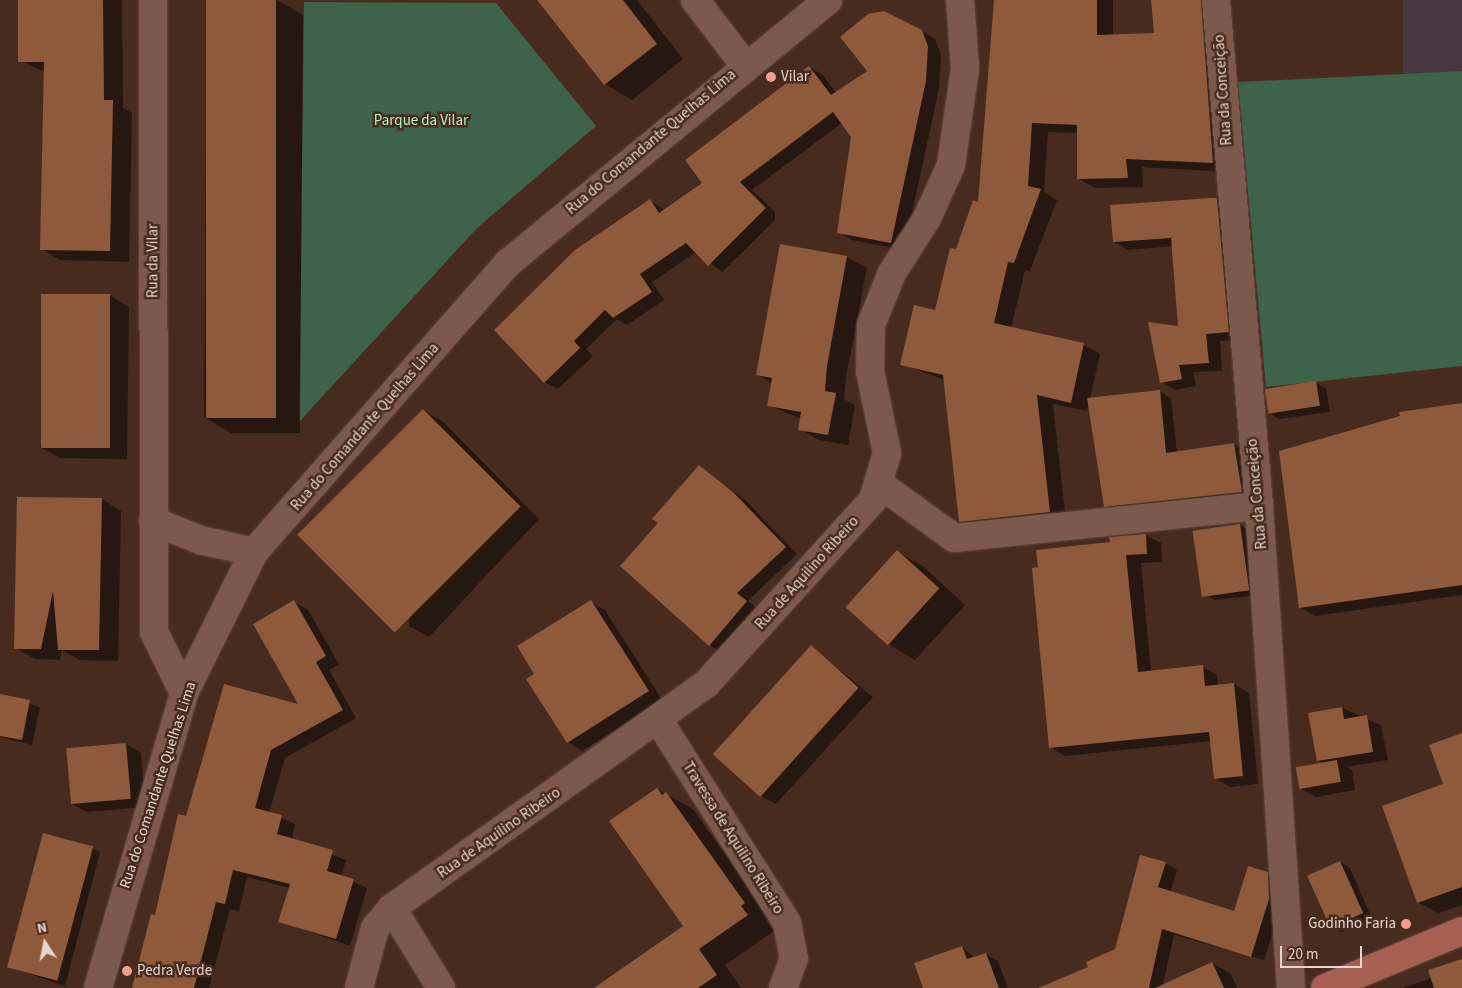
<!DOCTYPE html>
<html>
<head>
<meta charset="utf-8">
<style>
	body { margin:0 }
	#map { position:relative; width:1462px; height:988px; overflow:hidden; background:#482b1f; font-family:"Source Sans 3",sans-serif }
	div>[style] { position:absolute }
	.commercial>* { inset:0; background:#473540; transform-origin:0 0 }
	.green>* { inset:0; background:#3e6348 }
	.shadow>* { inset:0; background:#0007 }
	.building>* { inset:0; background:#8f5a3b; transform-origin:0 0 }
	.roads { filter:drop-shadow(0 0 1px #61493f) drop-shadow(0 0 1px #61493f) }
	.minor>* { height:28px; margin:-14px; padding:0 14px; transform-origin:14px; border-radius:14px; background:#7b5a4d }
	.major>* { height:28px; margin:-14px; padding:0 14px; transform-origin:14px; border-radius:14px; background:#a65f50 }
	.dots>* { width:14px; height:14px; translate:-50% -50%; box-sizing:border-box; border:2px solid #482b1f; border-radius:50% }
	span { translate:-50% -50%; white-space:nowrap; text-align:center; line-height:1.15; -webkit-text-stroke:5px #482b1f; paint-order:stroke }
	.poi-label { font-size:15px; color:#e8d5cd }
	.left { translate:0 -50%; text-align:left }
	.right { translate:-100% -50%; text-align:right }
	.street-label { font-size:15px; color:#e8d5cd }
	.park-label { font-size:15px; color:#a5f7bc }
	.north { position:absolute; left:20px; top:918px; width:50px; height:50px; -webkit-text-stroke:4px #482b1f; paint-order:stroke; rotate:349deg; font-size:14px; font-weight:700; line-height:20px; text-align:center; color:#e8d5cd }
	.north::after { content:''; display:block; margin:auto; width:18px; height:22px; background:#e8d5cd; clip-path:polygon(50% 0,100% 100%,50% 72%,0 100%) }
	.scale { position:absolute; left:1280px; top:946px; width:82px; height:22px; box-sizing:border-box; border:2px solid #e8d5cd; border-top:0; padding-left:6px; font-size:15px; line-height:18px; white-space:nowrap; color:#e8d5cd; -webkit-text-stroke:4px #482b1f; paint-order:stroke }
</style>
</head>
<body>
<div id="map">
	<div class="commercial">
		<div style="left:1403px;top:0;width:59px;height:73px"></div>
	</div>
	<div class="green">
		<div style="clip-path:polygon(304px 2px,496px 3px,596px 126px,477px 228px,299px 422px)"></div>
		<div style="clip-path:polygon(1462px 71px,1462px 366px,1266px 387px,1238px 82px)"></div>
	</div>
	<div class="shadow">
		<div style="clip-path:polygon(19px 0,122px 0,123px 108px,132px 113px,129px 262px,60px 260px,41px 249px,45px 72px,20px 61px)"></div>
		<div style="clip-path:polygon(207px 0,277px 0,303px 15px,300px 433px,231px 433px,204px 417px)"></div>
		<div style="clip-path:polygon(539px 0,637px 0,683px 59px,632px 100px,605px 84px)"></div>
		<div style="clip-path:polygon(995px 0,1113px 0,1113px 36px,1156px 35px,1153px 0,1216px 0,1229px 172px,1142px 167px,1143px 187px,1095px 188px,1079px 179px,1078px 133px,1048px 132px,1044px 192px,1057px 200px,1030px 271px,1025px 270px,1011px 328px,1084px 345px,1100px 354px,1090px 399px,1159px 391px,1171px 398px,1177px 453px,1234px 444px,1246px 451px,1254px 498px,1117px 513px,1105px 506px,1089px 403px,1087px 411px,1053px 404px,1066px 521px,977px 530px,960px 521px,945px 380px,902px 364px,935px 311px,979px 203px)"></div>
		<div style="clip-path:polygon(921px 31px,935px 39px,941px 55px,939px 89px,904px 250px,852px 240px,838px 232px,852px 137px,842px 123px,752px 190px,775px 212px,775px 220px,722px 272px,696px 252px,652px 282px,664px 300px,627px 325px,617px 319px,586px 349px,593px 356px,558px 389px,544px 382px,650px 201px,665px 210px,704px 183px,809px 67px,823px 75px,836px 93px)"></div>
		<div style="clip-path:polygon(1217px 199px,1231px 207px,1242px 340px,1220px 341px,1222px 371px,1193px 372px,1196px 386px,1175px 390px,1162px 382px,1179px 327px,1173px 246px,1128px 250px,1114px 242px)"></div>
		<div style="clip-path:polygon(781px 245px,847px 257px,867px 268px,846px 377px,844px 399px,855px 405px,848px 445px,819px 440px,800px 429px,801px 419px,768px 405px,772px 383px,757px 374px)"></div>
		<div style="clip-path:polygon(109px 295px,129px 307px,127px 459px,60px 458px,40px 447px)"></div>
		<div style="clip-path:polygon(1316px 383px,1326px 388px,1330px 412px,1279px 419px,1269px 413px)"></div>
		<div style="clip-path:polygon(1462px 404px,1462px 595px,1315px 616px,1300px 607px)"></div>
		<div style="clip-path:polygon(423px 410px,443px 422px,539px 519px,429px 637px,409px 626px)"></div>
		<div style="clip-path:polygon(699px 467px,746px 501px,797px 554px,748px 601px,758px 609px,721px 652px,709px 645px,660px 523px)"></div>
		<div style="clip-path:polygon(102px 499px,121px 511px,118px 661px,79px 660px,62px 650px,60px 660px,35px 659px,15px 648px)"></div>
		<div style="clip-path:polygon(1240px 525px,1250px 531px,1258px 595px,1215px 600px,1205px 594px)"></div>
		<div style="clip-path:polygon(1146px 535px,1161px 543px,1162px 562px,1141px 563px,1151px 672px,1202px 667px,1217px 675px,1218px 686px,1234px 684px,1249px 693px,1258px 784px,1230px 787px,1215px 778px,1211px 741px,1065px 756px,1050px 747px,1111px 539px)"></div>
		<div style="clip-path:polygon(897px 552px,924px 567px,965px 605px,915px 660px,888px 644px,847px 607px)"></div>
		<div style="clip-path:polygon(294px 602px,308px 610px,339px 664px,329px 670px,356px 718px,285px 758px,269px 813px,295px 824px,292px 839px,346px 860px,341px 877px,367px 888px,350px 946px,280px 921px,290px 888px,247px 877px,239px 911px,230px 909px,209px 988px,133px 988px,187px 818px,301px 706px)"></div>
		<div style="clip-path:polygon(591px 602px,605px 610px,662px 700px,582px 751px,568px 742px,536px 674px)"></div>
		<div style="clip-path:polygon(811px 647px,873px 697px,776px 804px,761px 796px)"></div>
		<div style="clip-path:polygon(2px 695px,40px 707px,32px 745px,0 737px)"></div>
		<div style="clip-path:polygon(1342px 708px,1381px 725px,1388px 760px,1346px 767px,1352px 770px,1355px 790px,1316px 797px,1301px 789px,1325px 764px,1318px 760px)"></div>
		<div style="clip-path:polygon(1462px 734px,1462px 905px,1438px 913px,1418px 902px,1445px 784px)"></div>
		<div style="clip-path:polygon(126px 744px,141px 753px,145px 807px,87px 812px,72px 804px)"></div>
		<div style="clip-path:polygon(657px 789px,693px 809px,771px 919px,767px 921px,774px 931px,725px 965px,741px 988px,596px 988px,684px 926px)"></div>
		<div style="clip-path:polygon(90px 847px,100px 852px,65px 986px,7px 966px)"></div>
		<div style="clip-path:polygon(1340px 862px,1350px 868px,1372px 919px,1341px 932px,1331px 926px)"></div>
		<div style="clip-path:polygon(1165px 863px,1177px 870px,1170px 892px,1234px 912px,1267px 873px,1280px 880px,1281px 907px,1264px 960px,1174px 935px,1162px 988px,1041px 988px,1090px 968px,1116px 950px)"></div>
		<div style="clip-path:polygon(962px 947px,975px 958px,986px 954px,998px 961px,1008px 988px,925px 988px)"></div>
		<div style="clip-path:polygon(1462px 961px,1462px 988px,1402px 988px,1432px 978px)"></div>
		<div style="clip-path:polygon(1212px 963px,1231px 974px,1237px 988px,1175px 988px)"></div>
	</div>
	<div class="building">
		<div style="clip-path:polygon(18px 0,103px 0,104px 100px,113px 100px,110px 251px,40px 250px,44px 62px,18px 62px)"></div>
		<div style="left:206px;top:0;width:70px;height:418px"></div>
		<div style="clip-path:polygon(537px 0,623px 0,657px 44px,604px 85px)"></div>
		<div style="clip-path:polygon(994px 0,1097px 0,1097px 35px,1154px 33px,1151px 0,1201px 0,1213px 163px,1126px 159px,1128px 178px,1077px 179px,1077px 125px,1032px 123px,1028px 186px,1041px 189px,1014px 263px,1008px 262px,994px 323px,1084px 343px,1071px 403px,1037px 395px,1050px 512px,959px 522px,943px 375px,900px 365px,914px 305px,935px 310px,950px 248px,956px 249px,973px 200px,978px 202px)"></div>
		<div style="clip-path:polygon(884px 11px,922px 30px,928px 46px,926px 81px,891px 243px,837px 233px,851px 137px,833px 112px,740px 182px,766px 208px,708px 266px,686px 243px,640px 274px,652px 292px,613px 318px,605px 310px,574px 341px,580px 348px,544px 383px,494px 330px,575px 250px,650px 199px,659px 213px,702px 183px,685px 160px,809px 66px,831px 95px,867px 71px,840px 37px,868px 14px)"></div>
		<div style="clip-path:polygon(1211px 198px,1217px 198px,1229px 332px,1206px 334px,1209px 363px,1179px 365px,1182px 379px,1160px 383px,1148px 322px,1178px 326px,1171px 238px,1113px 242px,1110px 205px)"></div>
		<div style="clip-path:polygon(780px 244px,847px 256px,827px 366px,825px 391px,836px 393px,828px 435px,798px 430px,801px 412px,767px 406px,772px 378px,756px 375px)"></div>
		<div style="left:41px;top:294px;width:69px;height:154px"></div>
		<div style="left:1316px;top:381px;width:25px;height:52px;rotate:81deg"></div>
		<div style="clip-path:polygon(1160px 390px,1166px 453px,1234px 443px,1242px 492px,1104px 507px,1087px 398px)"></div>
		<div style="clip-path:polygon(1462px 403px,1462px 585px,1299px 608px,1279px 451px,1400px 416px,1399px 412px)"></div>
		<div style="left:423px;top:409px;width:138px;height:178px;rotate:45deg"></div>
		<div style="clip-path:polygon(699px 465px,734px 493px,786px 547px,737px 593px,747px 601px,709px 646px,620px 566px,658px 523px,652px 519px)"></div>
		<div style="clip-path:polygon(17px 497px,102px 498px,99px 650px,58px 650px,53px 591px,41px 649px,14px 649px)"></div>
		<div style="left:1240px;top:524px;width:67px;height:48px;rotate:82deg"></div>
		<div style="clip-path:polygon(1146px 534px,1147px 554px,1126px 555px,1138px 672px,1203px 665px,1205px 686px,1234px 683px,1243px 776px,1214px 779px,1209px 732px,1049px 748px,1032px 568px,1038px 567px,1036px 550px,1110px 542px,1109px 537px)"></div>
		<div style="left:897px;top:550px;width:57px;height:77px;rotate:42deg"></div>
		<div style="clip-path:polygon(294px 600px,326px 656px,316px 662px,343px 710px,271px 750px,255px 808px,282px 815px,277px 834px,333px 850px,327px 871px,354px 879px,336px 939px,278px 922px,290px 884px,233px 870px,225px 904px,216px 902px,194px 988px,132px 988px,151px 914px,155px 915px,178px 814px,186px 816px,224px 684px,298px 704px,253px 624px)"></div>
		<div style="clip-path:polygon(591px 600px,649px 691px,567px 743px,526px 679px,534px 674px,517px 646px)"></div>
		<div style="left:811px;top:645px;width:64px;height:147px;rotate:42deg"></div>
		<div style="clip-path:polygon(0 694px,30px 700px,22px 740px,0 736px)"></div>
		<div style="clip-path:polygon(1342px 707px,1344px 719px,1367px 715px,1373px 752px,1317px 761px,1308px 713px)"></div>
		<div style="clip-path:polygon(1462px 733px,1462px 887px,1417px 903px,1382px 806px,1443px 784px,1429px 745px)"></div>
		<div style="left:126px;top:743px;width:56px;height:60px;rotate:85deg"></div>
		<div style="left:1337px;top:760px;width:22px;height:42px;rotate:80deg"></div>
		<div style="clip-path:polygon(657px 788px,662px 795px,666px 792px,745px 903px,741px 906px,748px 915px,699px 949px,717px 975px,698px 988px,594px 988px,683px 926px,609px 821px)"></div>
		<div style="left:43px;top:833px;width:52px;height:139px;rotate:15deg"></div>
		<div style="clip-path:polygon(1140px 855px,1166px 862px,1158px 887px,1234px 911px,1248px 866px,1268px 872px,1269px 899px,1251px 957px,1162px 929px,1149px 988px,1038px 988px,1088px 967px,1086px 962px,1115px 949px)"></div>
		<div style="left:1340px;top:861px;width:57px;height:36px;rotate:66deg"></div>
		<div style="clip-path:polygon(962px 946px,967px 959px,986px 953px,999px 988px,923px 988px,914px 963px)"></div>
		<div style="clip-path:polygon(1462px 959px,1462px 988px,1434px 988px,1428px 970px)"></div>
		<div style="clip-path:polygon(1212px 962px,1224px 988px,1155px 988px)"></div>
	</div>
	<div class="roads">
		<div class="minor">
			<div style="left:153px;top:0;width:632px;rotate:89.91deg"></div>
			<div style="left:154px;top:632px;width:68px;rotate:63.8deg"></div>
			<div style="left:695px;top:0;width:81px;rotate:52.6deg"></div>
			<div style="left:1216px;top:0;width:508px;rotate:85.14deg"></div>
			<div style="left:1259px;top:506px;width:483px;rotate:86.2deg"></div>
			<div style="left:881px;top:485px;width:90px;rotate:36deg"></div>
			<div style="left:954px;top:538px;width:307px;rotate:-6deg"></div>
			<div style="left:153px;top:521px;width:51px;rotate:22deg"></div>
			<div style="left:200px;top:540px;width:55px;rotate:12.5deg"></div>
			<div style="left:659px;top:721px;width:239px;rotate:57.6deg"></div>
			<div style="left:787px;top:923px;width:36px;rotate:79deg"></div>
			<div style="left:794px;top:958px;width:32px;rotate:110deg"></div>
			<div style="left:392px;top:908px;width:94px;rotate:58.5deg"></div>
			<div style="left:98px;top:988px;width:307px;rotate:-73.7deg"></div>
			<div style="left:184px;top:693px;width:157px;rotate:-63.6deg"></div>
			<div style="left:254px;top:552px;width:385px;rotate:-48.7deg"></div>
			<div style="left:508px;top:263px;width:414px;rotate:-39.4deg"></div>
			<div style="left:359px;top:988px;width:62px;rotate:-75.1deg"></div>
			<div style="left:375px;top:928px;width:26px;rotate:-50deg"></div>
			<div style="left:392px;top:908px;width:386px;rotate:-35.5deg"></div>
			<div style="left:706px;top:684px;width:248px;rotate:-47.8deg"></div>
			<div style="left:873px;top:500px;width:49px;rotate:-73.4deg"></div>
			<div style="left:887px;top:453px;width:84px;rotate:-101.7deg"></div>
			<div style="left:870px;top:371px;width:46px;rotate:-88.8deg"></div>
			<div style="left:871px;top:325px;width:56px;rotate:-68deg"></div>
			<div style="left:892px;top:273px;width:65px;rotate:-57.5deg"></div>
			<div style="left:927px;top:218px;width:58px;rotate:-65.6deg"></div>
			<div style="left:951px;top:165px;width:97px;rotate:-81.7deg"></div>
			<div style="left:965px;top:69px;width:69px;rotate:-94.1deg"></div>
		</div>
		<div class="major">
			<div style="left:1325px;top:988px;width:148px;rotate:-22.6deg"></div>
		</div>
	</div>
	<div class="dots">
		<div style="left:771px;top:77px;background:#f59c92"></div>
		<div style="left:1406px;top:924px;background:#f59c92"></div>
		<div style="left:127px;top:971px;background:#f59c92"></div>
	</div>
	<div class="poi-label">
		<span class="left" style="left:781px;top:77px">Vilar</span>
		<span class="right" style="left:1396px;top:924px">Godinho Faria</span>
		<span class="left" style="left:137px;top:971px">Pedra Verde</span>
	</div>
	<div class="street-label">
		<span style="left:1223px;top:90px;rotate:-94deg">Rua da Conceição</span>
		<span style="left:651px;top:142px;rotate:-40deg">Rua do Comandante Quelhas Lima</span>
		<span style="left:153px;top:261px;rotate:-90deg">Rua da Vilar</span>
		<span style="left:365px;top:427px;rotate:-49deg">Rua do Comandante Quelhas Lima</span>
		<span style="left:1257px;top:494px;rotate:-95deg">Rua da Conceição</span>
		<span style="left:807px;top:573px;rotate:-48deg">Rua de Aquilino Ribeiro</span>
		<span style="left:158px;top:785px;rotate:-72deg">Rua do Comandante Quelhas Lima</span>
		<span style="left:499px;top:833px;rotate:-35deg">Rua de Aquilino Ribeiro</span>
		<span style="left:733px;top:838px;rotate:58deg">Travessa de Aquilino Ribeiro</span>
	</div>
	<div class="park-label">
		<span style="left:421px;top:121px">Parque da Vilar</span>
	</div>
	<div class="north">N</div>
	<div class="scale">20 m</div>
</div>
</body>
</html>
